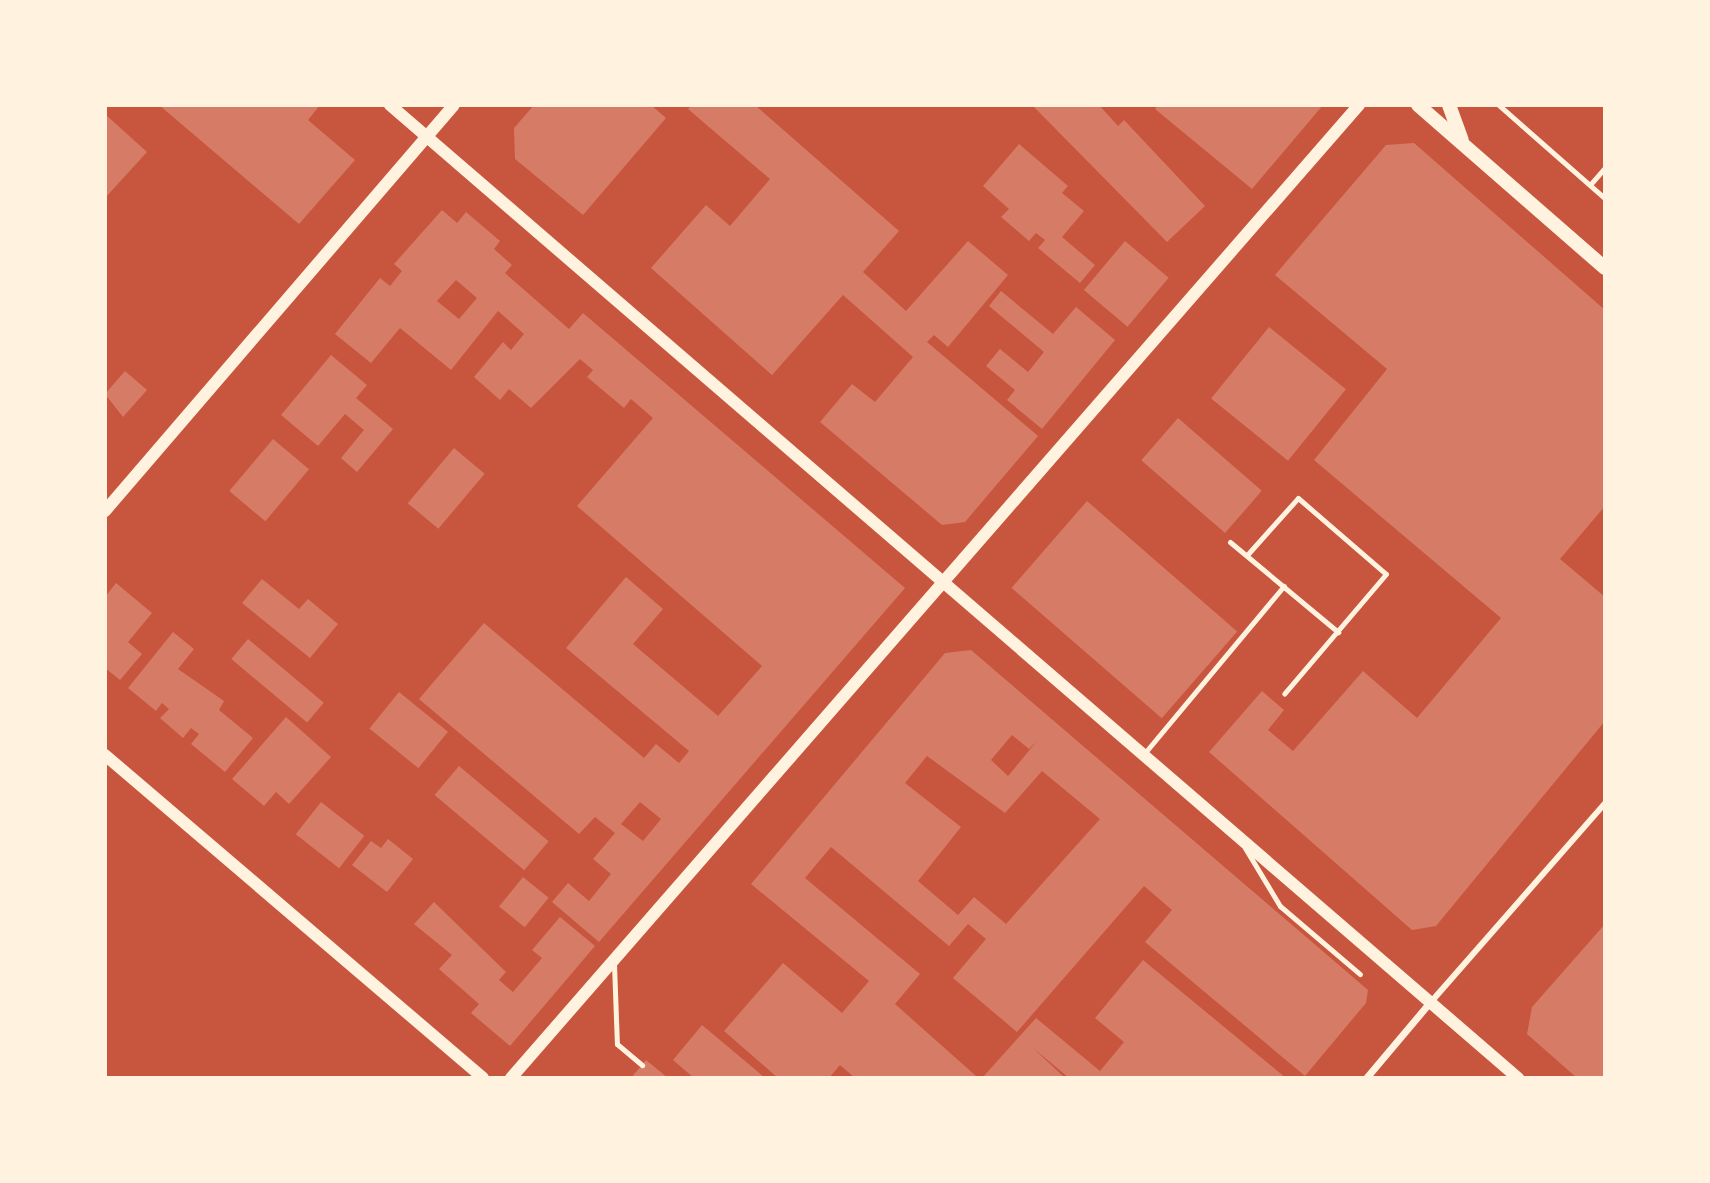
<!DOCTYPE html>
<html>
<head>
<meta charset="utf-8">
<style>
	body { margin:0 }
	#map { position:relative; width:1710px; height:1183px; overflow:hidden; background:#c8553d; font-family:Roboto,sans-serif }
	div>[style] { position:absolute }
	.building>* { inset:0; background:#d67c66; transform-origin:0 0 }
	.path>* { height:4.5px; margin:-2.25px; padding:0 2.25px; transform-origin:2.25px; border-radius:2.25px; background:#fff3e0 }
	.service>* { height:5px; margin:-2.5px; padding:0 2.5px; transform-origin:2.5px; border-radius:2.5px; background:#fff3e0 }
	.pedestrian>* { height:6px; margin:-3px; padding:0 3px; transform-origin:3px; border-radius:3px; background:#fff3e0 }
	.minor>* { height:7px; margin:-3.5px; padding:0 3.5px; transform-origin:3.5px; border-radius:3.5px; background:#fff3e0 }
	.tertiary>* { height:12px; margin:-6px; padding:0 6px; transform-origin:6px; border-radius:6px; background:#fff3e0 }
	.secondary>* { height:14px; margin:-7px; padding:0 7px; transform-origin:7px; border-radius:7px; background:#fff3e0 }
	span { translate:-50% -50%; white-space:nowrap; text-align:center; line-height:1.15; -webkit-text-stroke:7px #fff3e0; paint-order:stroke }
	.frame { position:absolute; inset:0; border:107px solid #fff3e0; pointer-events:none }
</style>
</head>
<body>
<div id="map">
	<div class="building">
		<div style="clip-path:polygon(159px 105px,320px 105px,308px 120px,355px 160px,299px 224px)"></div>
		<div style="clip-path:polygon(534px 105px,651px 105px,666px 118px,583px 215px,515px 159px,514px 128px)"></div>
		<div style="clip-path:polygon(692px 105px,755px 105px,899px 231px,863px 272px,906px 311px,968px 241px,1008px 275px,948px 347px,934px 335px,927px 342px,1038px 436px,965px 522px,942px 525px,820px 422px,852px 384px,875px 402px,913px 357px,843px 295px,772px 375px,651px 268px,706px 205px,730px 226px,770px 179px,688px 109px)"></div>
		<div style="clip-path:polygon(1032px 105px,1099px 105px,1118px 126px,1124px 120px,1205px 206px,1167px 242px)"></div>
		<div style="clip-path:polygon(1158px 105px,1323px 105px,1252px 189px,1155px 109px)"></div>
		<div style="clip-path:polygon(105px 114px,147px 152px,105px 198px)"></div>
		<div style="clip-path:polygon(1414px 143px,1605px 310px,1605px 506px,1560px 559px,1605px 597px,1605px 721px,1436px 926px,1412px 930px,1209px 752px,1262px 691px,1284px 710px,1268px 730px,1293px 751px,1363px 671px,1417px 718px,1501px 618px,1314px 460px,1387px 369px,1275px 275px,1386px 145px)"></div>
		<div style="clip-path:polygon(1019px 144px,1068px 186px,1062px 193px,1084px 211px,1062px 237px,1095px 265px,1080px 283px,1038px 248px,1045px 240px,1036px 233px,1029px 241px,1001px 217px,1009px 209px,983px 186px)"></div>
		<div style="clip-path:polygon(evenodd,442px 210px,457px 223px,466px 212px,500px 241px,494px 249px,512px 265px,505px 273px,569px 329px,583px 313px,905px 588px,599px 942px,552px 902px,568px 883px,589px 901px,611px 874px,593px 859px,615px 833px,595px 817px,579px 834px,419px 699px,484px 623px,644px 758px,656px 744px,679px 763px,689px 751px,566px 648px,626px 577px,663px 609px,633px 644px,718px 716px,762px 666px,577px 506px,653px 418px,631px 399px,624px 408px,587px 377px,593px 370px,580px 359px,531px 408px,509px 389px,500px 400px,474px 377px,503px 342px,511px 350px,524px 334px,498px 311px,451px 370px,400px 328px,371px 363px,335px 334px,380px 278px,390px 286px,402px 271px,394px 264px,442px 210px,456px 280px,477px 298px,459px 319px,437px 301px,456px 280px,442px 210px,640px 802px,661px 819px,643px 841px,621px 824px,640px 802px)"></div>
		<div style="left:1125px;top:241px;width:57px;height:64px;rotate:40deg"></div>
		<div style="clip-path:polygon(1001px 291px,1053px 334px,1076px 307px,1115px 340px,1042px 429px,1007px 400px,1015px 390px,986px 366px,1000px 349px,1028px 372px,1044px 352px,989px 306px)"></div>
		<div style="left:1269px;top:327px;width:99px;height:92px;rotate:39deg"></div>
		<div style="clip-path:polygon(331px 355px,367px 385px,356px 398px,393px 429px,357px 472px,341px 458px,364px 430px,345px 414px,318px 446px,281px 415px)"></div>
		<div style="clip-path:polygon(125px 371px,147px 390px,123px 417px,105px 394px)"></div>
		<div style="left:1178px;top:418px;width:111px;height:56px;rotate:41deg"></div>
		<div style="left:273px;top:439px;width:47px;height:68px;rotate:40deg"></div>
		<div style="left:454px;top:448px;width:40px;height:72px;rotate:40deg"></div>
		<div style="left:1087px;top:501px;width:199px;height:115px;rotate:41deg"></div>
		<div style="clip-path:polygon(262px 579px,299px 609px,308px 599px,338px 624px,310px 658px,242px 603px)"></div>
		<div style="clip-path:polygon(116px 583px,152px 613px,128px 642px,142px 654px,120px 680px,105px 668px,105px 597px)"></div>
		<div style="clip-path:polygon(173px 632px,194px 649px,178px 669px,224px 701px,219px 710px,253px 738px,225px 772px,191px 744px,199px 734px,191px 728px,183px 738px,160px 718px,169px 709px,162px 703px,156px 711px,128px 688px)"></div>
		<div style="left:248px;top:639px;width:99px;height:26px;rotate:40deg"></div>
		<div style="clip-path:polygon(evenodd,971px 650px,1368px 990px,1366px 1003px,1305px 1076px,1145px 942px,1172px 910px,1144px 886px,1017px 1032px,953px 978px,986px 939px,968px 924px,949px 946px,831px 847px,805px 878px,920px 974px,895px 1004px,976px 1076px,855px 1078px,840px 1065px,829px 1078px,778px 1078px,724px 1031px,783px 963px,842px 1013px,869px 981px,751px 884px,945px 653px,971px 650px,1012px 735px,1029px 749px,1037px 741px,1008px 776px,991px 760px,1012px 735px,971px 650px,927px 756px,1005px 813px,1042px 771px,1100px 819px,1006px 924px,974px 897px,958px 915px,918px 881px,961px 827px,905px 783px,927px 756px)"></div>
		<div style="left:399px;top:692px;width:63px;height:47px;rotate:39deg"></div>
		<div style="clip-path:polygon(286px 717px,331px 757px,289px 804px,276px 792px,264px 806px,232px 779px)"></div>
		<div style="left:459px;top:766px;width:117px;height:38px;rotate:40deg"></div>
		<div style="left:321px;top:802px;width:55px;height:41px;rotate:38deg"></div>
		<div style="clip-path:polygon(388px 839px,413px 859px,387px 892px,352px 865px,371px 841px,381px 848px)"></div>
		<div style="left:523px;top:877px;width:33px;height:38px;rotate:39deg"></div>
		<div style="clip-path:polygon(434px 902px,506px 972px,499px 980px,513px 992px,542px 958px,532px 950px,560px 917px,595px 946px,510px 1046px,471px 1013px,479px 1004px,439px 969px,452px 955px,414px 924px)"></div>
		<div style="clip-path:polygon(1605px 924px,1605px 1078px,1577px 1078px,1527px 1034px,1532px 1007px)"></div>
		<div style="clip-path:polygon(1143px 960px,1286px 1078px,1069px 1078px,1032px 1047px,1065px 1078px,982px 1078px,1036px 1018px,1100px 1071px,1124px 1042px,1095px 1018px)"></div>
		<div style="clip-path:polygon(702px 1025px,757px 1071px,765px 1078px,694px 1078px,673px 1060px)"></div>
		<div style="clip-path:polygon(646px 1060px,668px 1078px,631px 1078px)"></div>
	</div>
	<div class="path">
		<div style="left:1499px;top:105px;width:141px;rotate:41.3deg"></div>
		<div style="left:1590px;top:185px;width:23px;rotate:-49deg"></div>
	</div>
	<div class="service">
		<div style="left:1230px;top:542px;width:141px;rotate:39.8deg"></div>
		<div style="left:1247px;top:555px;width:76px;rotate:-48.2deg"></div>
		<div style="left:1298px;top:498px;width:116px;rotate:40.8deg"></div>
		<div style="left:1386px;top:574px;width:157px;rotate:130.4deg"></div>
		<div style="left:1143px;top:755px;width:220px;rotate:-50.2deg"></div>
		<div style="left:1245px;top:848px;width:68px;rotate:58.9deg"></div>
		<div style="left:1280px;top:906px;width:105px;rotate:40.4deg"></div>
		<div style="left:614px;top:964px;width:80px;rotate:87.9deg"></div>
		<div style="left:617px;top:1044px;width:33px;rotate:40deg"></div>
	</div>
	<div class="pedestrian">
		<div style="left:1431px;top:1002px;width:264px;rotate:-48.8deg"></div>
	</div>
	<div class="minor">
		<div style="left:1366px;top:1078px;width:99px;rotate:-49.9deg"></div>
	</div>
	<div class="tertiary">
		<div style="left:390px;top:105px;width:1490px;rotate:40.78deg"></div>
		<div style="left:105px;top:511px;width:535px;rotate:-49.32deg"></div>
		<div style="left:105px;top:755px;width:497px;rotate:40.5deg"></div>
		<div style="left:511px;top:1078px;width:1291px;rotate:-48.93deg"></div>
	</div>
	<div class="secondary">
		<div style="left:1418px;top:105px;width:248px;rotate:41.1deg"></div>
		<div style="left:1449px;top:105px;width:37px;rotate:70deg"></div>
	</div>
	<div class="frame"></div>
</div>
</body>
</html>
